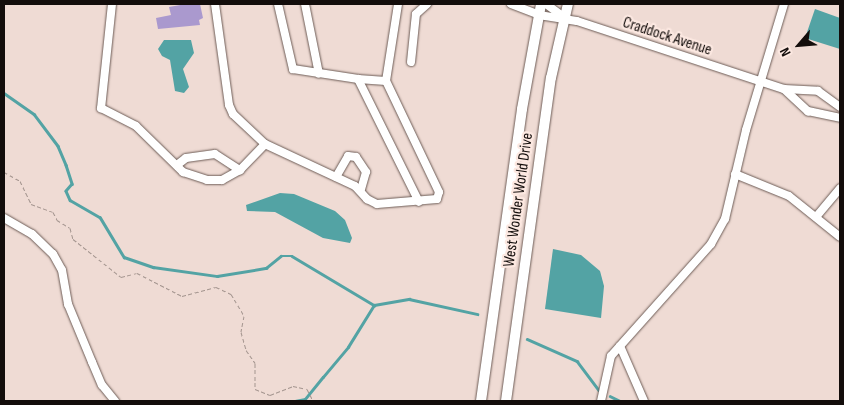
<!DOCTYPE html>
<html>
<head>
<meta charset="utf-8">
<style>
	body { margin:0 }
	#map { position:relative; width:844px; height:405px; overflow:hidden; background:#efdbd4; font-family:"Sofia Sans Condensed",sans-serif }
	div>[style] { position:absolute }
	.water>* { inset:0; background:#53a3a4 }
	.stream>* { height:2.5px; margin:-1.25px; padding:0 1.25px; transform-origin:1.25px; border-radius:1.25px; background:#53a3a4 }
	.building>* { inset:0; background:#aa99ce }
	.path>* { height:1px; margin-top:-0.5px; transform-origin:0; background:repeating-linear-gradient(90deg,#a4958f 0 4px,transparent 0 6.5px) }
	.roads { filter:drop-shadow(0 0 1px #6d5c56) drop-shadow(0 0 1px #6d5c56) }
	.minor>* { height:8px; margin:-4px; padding:0 4px; transform-origin:4px; border-radius:4px; background:#fff }
	.major>* { height:10px; margin:-5px; padding:0 5px; transform-origin:5px; border-radius:5px; background:#fff }
	span { translate:-50% -50%; white-space:nowrap; text-align:center; line-height:1.15; -webkit-text-stroke:4.5px #fce8e1; paint-order:stroke }
	.street-label { font-size:16px; color:#130d0b }
	.frame { position:absolute; inset:0; border:5px solid #130d0b; pointer-events:none }
	.north { position:absolute; left:774px; top:20px; width:50px; height:50px; -webkit-text-stroke:4px #fce8e1; paint-order:stroke; rotate:243deg; font-size:14px; font-weight:700; line-height:20px; text-align:center; color:#130d0b }
	.north::after { content:''; display:block; margin:auto; width:18px; height:22px; background:#130d0b; clip-path:polygon(50% 0,100% 100%,50% 72%,0 100%) }
</style>
</head>
<body>
<div id="map">
	<div class="water">
		<div style="clip-path:polygon(815px 9px,840px 18px,840px 49px,805px 38px)"></div>
		<div style="clip-path:polygon(164px 40px,191px 40px,194px 53px,183px 69px,189px 87px,184px 93px,175px 91px,170px 60px,162px 56px,158px 49px)"></div>
		<div style="clip-path:polygon(280px 193px,294px 194px,335px 211px,345px 220px,352px 238px,350px 243px,323px 238px,275px 212px,247px 211px,246px 205px)"></div>
		<div style="clip-path:polygon(553px 249px,581px 255px,600px 271px,604px 286px,601px 318px,545px 309px)"></div>
	</div>
	<div class="stream">
		<div style="left:4px;top:93px;width:37px;rotate:35deg"></div>
		<div style="left:34px;top:114px;width:40px;rotate:53deg"></div>
		<div style="left:58px;top:146px;width:21px;rotate:67deg"></div>
		<div style="left:66px;top:165px;width:20px;rotate:72deg"></div>
		<div style="left:72px;top:184px;width:9px;rotate:131deg"></div>
		<div style="left:66px;top:191px;width:10px;rotate:66deg"></div>
		<div style="left:70px;top:200px;width:34px;rotate:30deg"></div>
		<div style="left:100px;top:217px;width:47px;rotate:59deg"></div>
		<div style="left:124px;top:257px;width:31px;rotate:19deg"></div>
		<div style="left:153px;top:267px;width:65px;rotate:8deg"></div>
		<div style="left:217px;top:276px;width:50px;rotate:-9.3deg"></div>
		<div style="left:266px;top:268px;width:19px;rotate:-39deg"></div>
		<div style="left:281px;top:256px;width:11px"></div>
		<div style="left:292px;top:256px;width:96px;rotate:30.9deg"></div>
		<div style="left:374px;top:305px;width:36px;rotate:-10deg"></div>
		<div style="left:409px;top:299px;width:70px;rotate:12.4deg"></div>
		<div style="left:527px;top:339px;width:55px;rotate:23.7deg"></div>
		<div style="left:577px;top:361px;width:36px;rotate:53deg"></div>
		<div style="left:610px;top:396px;width:11px;rotate:27deg"></div>
		<div style="left:295px;top:401px;width:10px;rotate:-11deg"></div>
		<div style="left:305px;top:399px;width:28px;rotate:-51deg"></div>
		<div style="left:323px;top:377px;width:39px;rotate:-50deg"></div>
		<div style="left:348px;top:347px;width:49px;rotate:-58.2deg"></div>
	</div>
	<div class="building">
		<div style="clip-path:polygon(186px 4px,200px 4px,203px 18px,199px 20px,200px 25px,158px 29px,156px 18px,171px 15px,169px 7px)"></div>
	</div>
	<div class="path">
		<div style="left:4px;top:172px;width:18px;rotate:29deg"></div>
		<div style="left:20px;top:181px;width:25px;rotate:64deg"></div>
		<div style="left:31px;top:204px;width:23px;rotate:20deg"></div>
		<div style="left:53px;top:212px;width:9px;rotate:63deg"></div>
		<div style="left:57px;top:220px;width:15px;rotate:32deg"></div>
		<div style="left:70px;top:228px;width:11px;rotate:75deg"></div>
		<div style="left:73px;top:239px;width:61px;rotate:38.4deg"></div>
		<div style="left:121px;top:277px;width:16px;rotate:-14deg"></div>
		<div style="left:137px;top:273px;width:51px;rotate:27.1deg"></div>
		<div style="left:182px;top:296px;width:35px;rotate:-15deg"></div>
		<div style="left:216px;top:287px;width:17px;rotate:25deg"></div>
		<div style="left:231px;top:294px;width:26px;rotate:59deg"></div>
		<div style="left:244px;top:316px;width:16px;rotate:101deg"></div>
		<div style="left:241px;top:332px;width:19px;rotate:74deg"></div>
		<div style="left:246px;top:350px;width:16px;rotate:55deg"></div>
		<div style="left:255px;top:363px;width:26px;rotate:90deg"></div>
		<div style="left:255px;top:389px;width:16px;rotate:22deg"></div>
		<div style="left:270px;top:395px;width:25px;rotate:-21deg"></div>
		<div style="left:293px;top:386px;width:14px;rotate:12deg"></div>
		<div style="left:307px;top:389px;width:13px;rotate:63deg"></div>
		<div style="left:327px;top:401px;width:7px"></div>
	</div>
	<div class="roads">
		<div class="minor">
			<div style="left:112px;top:4px;width:105px;rotate:96deg"></div>
			<div style="left:101px;top:108px;width:39px;rotate:27deg"></div>
			<div style="left:136px;top:126px;width:66px;rotate:44.4deg"></div>
			<div style="left:183px;top:172px;width:25px;rotate:18deg"></div>
			<div style="left:207px;top:180px;width:15px"></div>
			<div style="left:222px;top:180px;width:21px;rotate:-29deg"></div>
			<div style="left:240px;top:170px;width:36px;rotate:-46deg"></div>
			<div style="left:215px;top:4px;width:102px;rotate:82.1deg"></div>
			<div style="left:229px;top:105px;width:10px;rotate:66deg"></div>
			<div style="left:233px;top:114px;width:44px;rotate:43.2deg"></div>
			<div style="left:265px;top:144px;width:99px;rotate:25deg"></div>
			<div style="left:355px;top:186px;width:18px;rotate:47deg"></div>
			<div style="left:367px;top:199px;width:11px;rotate:27deg"></div>
			<div style="left:377px;top:204px;width:60px;rotate:-4.8deg"></div>
			<div style="left:437px;top:199px;width:7px;rotate:-74deg"></div>
			<div style="left:439px;top:192px;width:123px;rotate:-115.5deg"></div>
			<div style="left:386px;top:81px;width:78px;rotate:-81.1deg"></div>
			<div style="left:278px;top:4px;width:67px;rotate:77deg"></div>
			<div style="left:293px;top:69px;width:66px;rotate:8.7deg"></div>
			<div style="left:358px;top:79px;width:137px;rotate:63.6deg"></div>
			<div style="left:305px;top:4px;width:71px;rotate:78.7deg"></div>
			<div style="left:511px;top:4px;width:30px;rotate:21deg"></div>
			<div style="left:539px;top:15px;width:38px;rotate:9deg"></div>
			<div style="left:577px;top:21px;width:218px;rotate:18.2deg"></div>
			<div style="left:784px;top:89px;width:34px;rotate:3deg"></div>
			<div style="left:818px;top:91px;width:27px;rotate:36deg"></div>
			<div style="left:546px;top:4px;width:22px;rotate:36deg"></div>
			<div style="left:411px;top:62px;width:48px;rotate:-84.1deg"></div>
			<div style="left:416px;top:14px;width:15px;rotate:-42deg"></div>
			<div style="left:358px;top:79px;width:28px;rotate:4deg"></div>
			<div style="left:784px;top:89px;width:33px;rotate:43deg"></div>
			<div style="left:808px;top:111px;width:33px;rotate:12deg"></div>
			<div style="left:177px;top:165px;width:11px;rotate:-38deg"></div>
			<div style="left:186px;top:158px;width:29px;rotate:-8deg"></div>
			<div style="left:215px;top:154px;width:30px;rotate:33deg"></div>
			<div style="left:735px;top:174px;width:58px;rotate:22.2deg"></div>
			<div style="left:789px;top:196px;width:65px;rotate:38.8deg"></div>
			<div style="left:336px;top:177px;width:24px;rotate:-60deg"></div>
			<div style="left:348px;top:156px;width:8px;rotate:7deg"></div>
			<div style="left:356px;top:157px;width:18px;rotate:56deg"></div>
			<div style="left:366px;top:172px;width:19px;rotate:106deg"></div>
			<div style="left:816px;top:217px;width:38px;rotate:-50deg"></div>
			<div style="left:4px;top:218px;width:32px;rotate:30deg"></div>
			<div style="left:32px;top:234px;width:29px;rotate:44deg"></div>
			<div style="left:53px;top:254px;width:18px;rotate:61deg"></div>
			<div style="left:62px;top:270px;width:35px;rotate:80deg"></div>
			<div style="left:68px;top:304px;width:63px;rotate:67.5deg"></div>
			<div style="left:92px;top:362px;width:25px;rotate:67deg"></div>
			<div style="left:102px;top:385px;width:21px;rotate:51deg"></div>
			<div style="left:620px;top:346px;width:60px;rotate:66.4deg"></div>
			<div style="left:601px;top:401px;width:46px;rotate:-77.5deg"></div>
			<div style="left:611px;top:356px;width:150px;rotate:-48.2deg"></div>
			<div style="left:711px;top:244px;width:29px;rotate:-61deg"></div>
			<div style="left:725px;top:219px;width:91px;rotate:-76.7deg"></div>
			<div style="left:746px;top:130px;width:132px;rotate:-73.2deg"></div>
		</div>
		<div class="major">
			<div style="left:481px;top:401px;width:295px;rotate:-82deg"></div>
			<div style="left:522px;top:109px;width:107px;rotate:-79.7deg"></div>
			<div style="left:506px;top:401px;width:326px;rotate:-82.1deg"></div>
			<div style="left:551px;top:78px;width:76px;rotate:-77.1deg"></div>
		</div>
	</div>
	<div class="street-label">
		<span style="left:667px;top:37px;rotate:18deg">Craddock Avenue</span>
		<span style="left:519px;top:200px;rotate:-82deg">West Wonder World Drive</span>
	</div>
	<div class="frame"></div>
	<div class="north">N</div>
</div>
</body>
</html>
